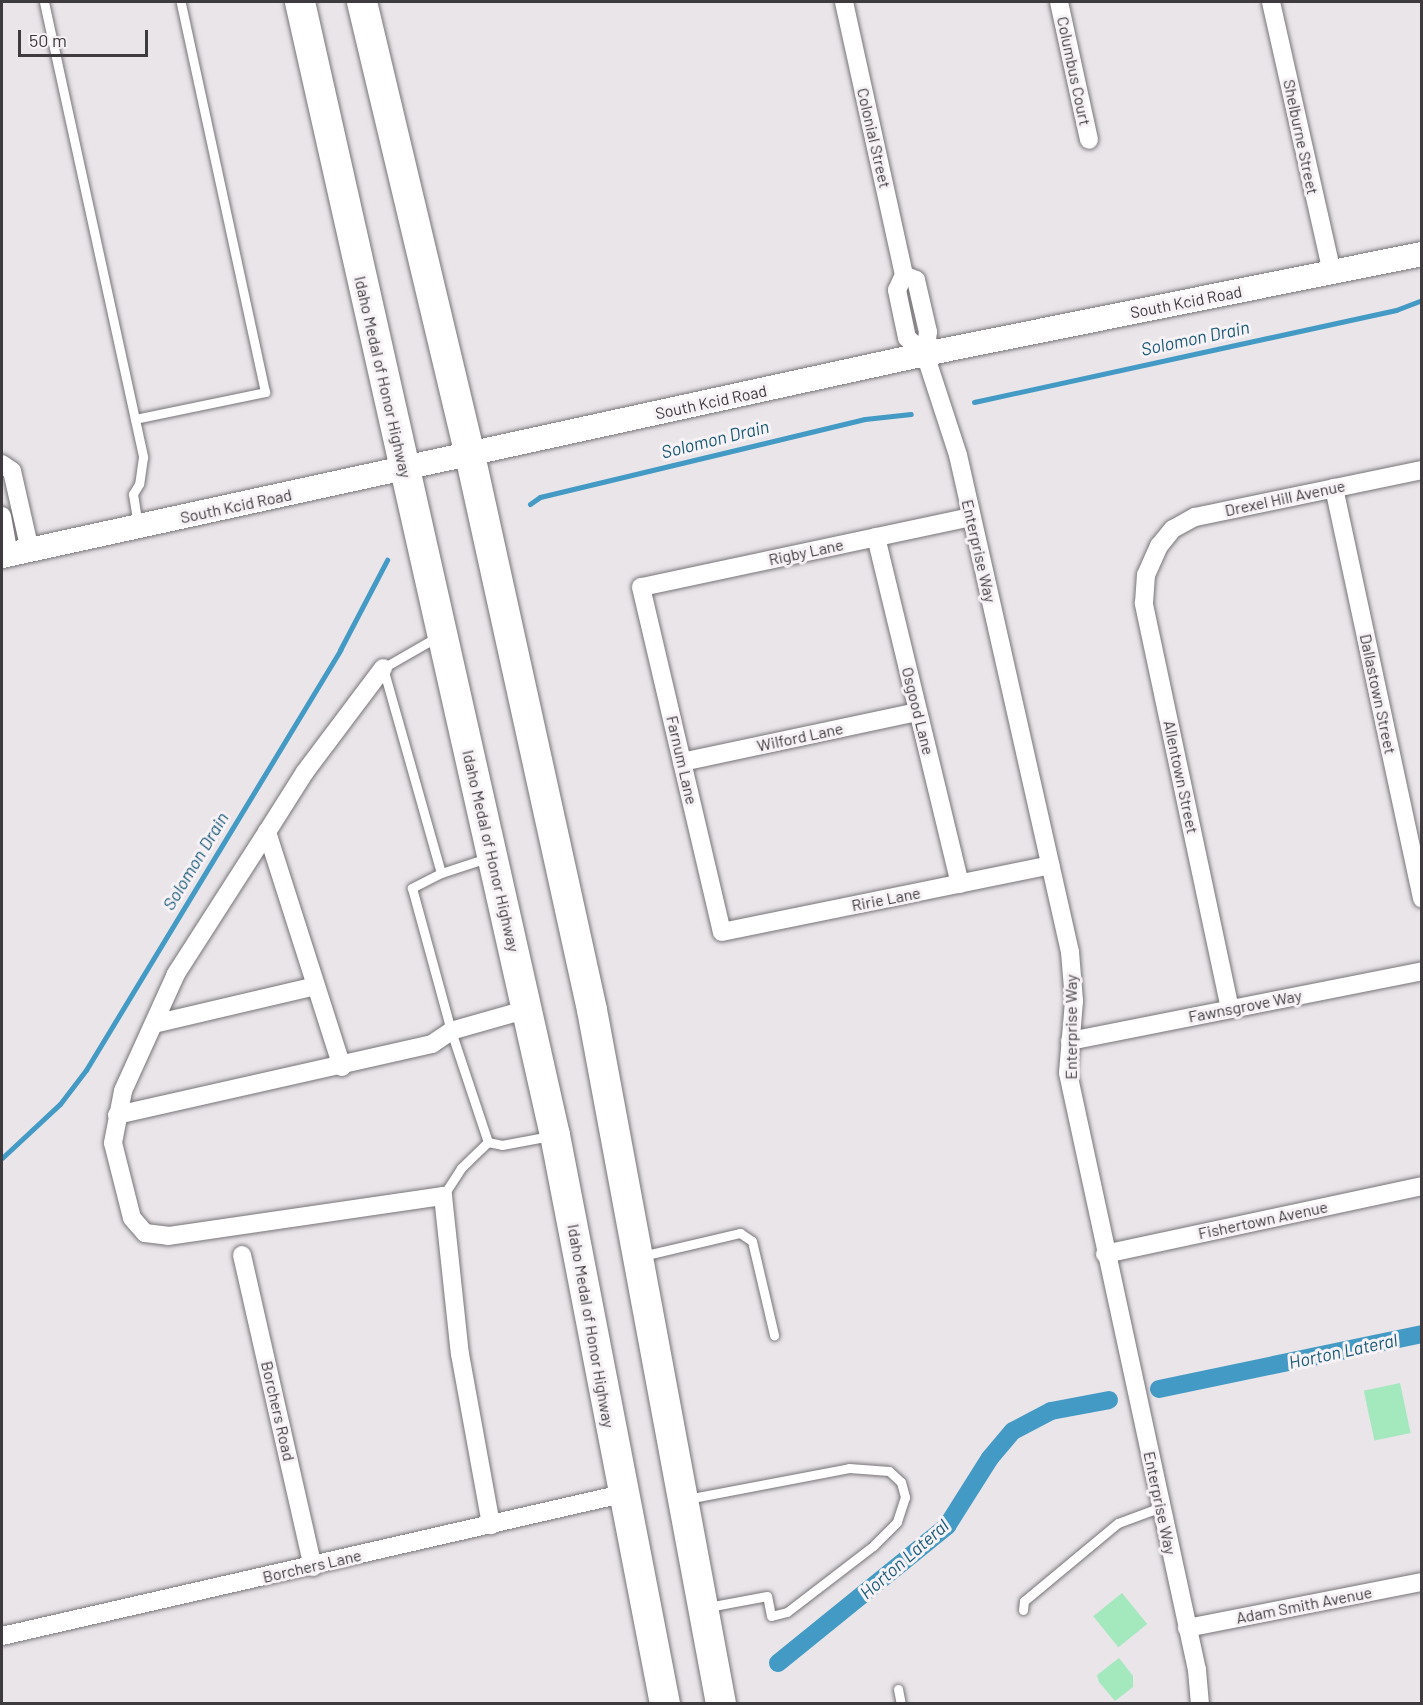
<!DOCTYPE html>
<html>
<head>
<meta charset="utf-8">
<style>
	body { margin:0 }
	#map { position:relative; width:1423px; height:1705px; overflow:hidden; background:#e9e5e9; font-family:Barlow,sans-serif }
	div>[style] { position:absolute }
	.green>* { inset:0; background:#a4e8bd; transform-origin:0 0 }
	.stream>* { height:5px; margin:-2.5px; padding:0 2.5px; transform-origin:2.5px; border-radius:2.5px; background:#439ac4 }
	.canal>* { height:18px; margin:-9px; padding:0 9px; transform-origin:9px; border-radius:9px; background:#439ac4 }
	.roads { filter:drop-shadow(0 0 2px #777477) drop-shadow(0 0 2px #777477) }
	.service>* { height:9px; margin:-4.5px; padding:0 4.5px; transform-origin:4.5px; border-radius:4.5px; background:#fff }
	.minor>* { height:18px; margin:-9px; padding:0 9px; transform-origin:9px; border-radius:9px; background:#fff }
	.tertiary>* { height:24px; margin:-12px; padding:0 12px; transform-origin:12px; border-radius:12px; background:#fff }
	.primary>* { height:30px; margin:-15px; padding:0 15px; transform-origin:15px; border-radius:15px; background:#fff }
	span { translate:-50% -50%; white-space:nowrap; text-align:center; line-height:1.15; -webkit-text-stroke:6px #f6f2f6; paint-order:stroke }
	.street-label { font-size:16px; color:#3d3b3d }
	.water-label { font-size:18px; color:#185a78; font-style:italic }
	.frame { position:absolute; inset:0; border:3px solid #3d3b3d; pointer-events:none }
	.scale { position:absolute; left:18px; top:30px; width:130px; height:27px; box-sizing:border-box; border:3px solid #3d3b3d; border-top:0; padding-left:8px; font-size:18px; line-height:21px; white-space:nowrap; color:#3d3b3d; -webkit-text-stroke:4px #f6f2f6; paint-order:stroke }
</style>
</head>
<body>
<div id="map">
	<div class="green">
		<div style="left:1400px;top:1383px;width:51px;height:37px;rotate:78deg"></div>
		<div style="left:1122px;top:1593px;width:40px;height:37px;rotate:51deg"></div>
		<div style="clip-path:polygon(1119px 1658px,1133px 1676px,1133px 1687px,1115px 1701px,1099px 1682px,1097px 1675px)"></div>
	</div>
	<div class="stream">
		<div style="left:974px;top:402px;width:432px;rotate:-12.3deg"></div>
		<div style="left:1396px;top:310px;width:28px;rotate:-21deg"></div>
		<div style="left:530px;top:504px;width:12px;rotate:-35deg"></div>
		<div style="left:540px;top:497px;width:334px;rotate:-13.5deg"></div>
		<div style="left:865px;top:419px;width:46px;rotate:-6.2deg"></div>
		<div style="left:2px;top:1158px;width:79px;rotate:-43deg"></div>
		<div style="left:60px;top:1104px;width:43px;rotate:-52.6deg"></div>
		<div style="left:86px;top:1070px;width:491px;rotate:-58.8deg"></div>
		<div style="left:340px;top:650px;width:102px;rotate:-62.4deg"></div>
	</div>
	<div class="canal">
		<div style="left:1159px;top:1389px;width:269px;rotate:-11.8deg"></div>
		<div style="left:778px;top:1663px;width:218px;rotate:-39deg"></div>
		<div style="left:947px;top:1526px;width:80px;rotate:-57.7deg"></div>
		<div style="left:990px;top:1458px;width:35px;rotate:-50deg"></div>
		<div style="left:1013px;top:1431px;width:43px;rotate:-27.8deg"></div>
		<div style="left:1051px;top:1411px;width:59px;rotate:-10.7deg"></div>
	</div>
	<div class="roads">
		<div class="service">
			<div style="left:44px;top:2px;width:466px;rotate:77.7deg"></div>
			<div style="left:143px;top:457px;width:27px;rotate:98deg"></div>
			<div style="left:139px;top:484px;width:12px;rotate:121deg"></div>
			<div style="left:133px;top:494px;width:30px;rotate:81deg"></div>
			<div style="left:135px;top:419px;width:133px;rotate:-11.7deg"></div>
			<div style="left:265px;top:392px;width:399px;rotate:-102.2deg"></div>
			<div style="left:437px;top:637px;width:62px;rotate:150.1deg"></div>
			<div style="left:383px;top:668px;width:213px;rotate:74.2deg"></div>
			<div style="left:487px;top:858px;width:48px;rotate:161.9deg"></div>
			<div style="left:441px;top:873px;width:33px;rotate:153deg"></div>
			<div style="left:412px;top:888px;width:148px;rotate:74.7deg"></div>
			<div style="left:451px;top:1031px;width:117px;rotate:71.6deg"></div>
			<div style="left:488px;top:1142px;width:14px;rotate:12deg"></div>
			<div style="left:502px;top:1145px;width:49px;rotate:-10.6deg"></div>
			<div style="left:443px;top:1196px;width:33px;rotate:-57deg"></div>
			<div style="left:461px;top:1168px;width:37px;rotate:-44deg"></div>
			<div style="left:642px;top:1256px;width:101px;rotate:-13.2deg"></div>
			<div style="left:740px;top:1233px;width:14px;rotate:34deg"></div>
			<div style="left:752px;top:1241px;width:97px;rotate:76.8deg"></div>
			<div style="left:687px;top:1499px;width:165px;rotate:-10.8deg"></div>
			<div style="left:849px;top:1468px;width:40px;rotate:4.3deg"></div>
			<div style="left:889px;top:1471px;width:16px;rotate:43deg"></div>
			<div style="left:901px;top:1482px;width:16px;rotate:75deg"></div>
			<div style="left:905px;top:1497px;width:26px;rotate:108deg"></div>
			<div style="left:897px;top:1522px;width:34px;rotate:135deg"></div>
			<div style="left:873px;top:1546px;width:108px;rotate:142.5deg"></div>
			<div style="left:787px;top:1612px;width:16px;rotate:166deg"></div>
			<div style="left:771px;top:1616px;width:20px;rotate:-101deg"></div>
			<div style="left:767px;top:1596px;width:60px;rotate:169.4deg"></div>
			<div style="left:1023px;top:1610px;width:9px;rotate:-84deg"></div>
			<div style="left:1024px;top:1601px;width:122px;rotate:-39.7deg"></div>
			<div style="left:1118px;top:1523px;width:46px;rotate:-20.4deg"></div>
			<div style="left:898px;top:1689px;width:15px;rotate:79deg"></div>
		</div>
		<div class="minor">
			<div style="left:844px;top:2px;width:280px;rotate:77.6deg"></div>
			<div style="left:1059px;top:2px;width:141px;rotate:77.7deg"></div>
			<div style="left:1271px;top:2px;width:278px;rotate:77.3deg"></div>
			<div style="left:925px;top:354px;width:24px;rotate:-138deg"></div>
			<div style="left:907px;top:338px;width:49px;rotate:-101.8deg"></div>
			<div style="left:897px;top:290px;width:17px;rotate:-65deg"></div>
			<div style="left:904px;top:275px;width:13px;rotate:23deg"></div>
			<div style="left:916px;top:280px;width:53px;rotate:77deg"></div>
			<div style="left:928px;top:332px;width:22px;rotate:98deg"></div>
			<div style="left:925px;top:354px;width:106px;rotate:71.9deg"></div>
			<div style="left:958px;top:455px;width:509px;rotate:77.3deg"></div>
			<div style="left:1070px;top:952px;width:49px;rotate:85.3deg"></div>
			<div style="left:1074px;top:1001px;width:72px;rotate:94.8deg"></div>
			<div style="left:1068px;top:1073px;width:611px;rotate:77.81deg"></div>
			<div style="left:1197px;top:1670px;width:34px;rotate:85deg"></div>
			<div style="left:2px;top:464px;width:12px;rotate:35deg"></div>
			<div style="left:12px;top:471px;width:81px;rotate:77.2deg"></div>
			<div style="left:1334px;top:488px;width:420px;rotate:77.9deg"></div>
			<div style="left:2px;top:516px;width:39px;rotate:80deg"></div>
			<div style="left:971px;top:517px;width:337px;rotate:168deg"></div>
			<div style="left:641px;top:587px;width:354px;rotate:76.8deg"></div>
			<div style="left:722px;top:932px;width:335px;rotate:-11.5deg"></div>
			<div style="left:876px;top:537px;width:357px;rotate:76.4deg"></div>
			<div style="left:682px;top:762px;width:241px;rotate:-12deg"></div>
			<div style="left:267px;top:832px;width:169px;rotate:122.7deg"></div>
			<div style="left:176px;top:974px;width:128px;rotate:114.4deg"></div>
			<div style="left:123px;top:1091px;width:53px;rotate:100.9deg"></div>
			<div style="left:113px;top:1143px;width:77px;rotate:75.8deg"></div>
			<div style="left:132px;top:1218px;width:20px;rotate:49deg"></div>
			<div style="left:145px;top:1233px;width:23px;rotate:7deg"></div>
			<div style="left:168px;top:1236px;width:278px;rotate:-8.3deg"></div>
			<div style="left:443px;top:1196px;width:159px;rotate:83.9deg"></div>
			<div style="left:460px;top:1354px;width:174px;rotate:79.7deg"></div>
			<div style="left:1230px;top:1009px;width:415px;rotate:-102deg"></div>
			<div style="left:1144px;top:603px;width:28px;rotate:-86deg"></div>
			<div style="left:1146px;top:575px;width:32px;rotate:-66deg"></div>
			<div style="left:1159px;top:546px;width:22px;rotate:-51deg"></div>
			<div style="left:1173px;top:529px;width:25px;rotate:-29deg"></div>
			<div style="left:1195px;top:517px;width:232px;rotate:-11.7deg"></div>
			<div style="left:154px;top:1024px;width:166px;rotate:-13.2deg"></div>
			<div style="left:1070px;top:1041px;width:359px;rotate:-11.2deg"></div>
			<div style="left:342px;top:1067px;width:247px;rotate:-107.7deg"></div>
			<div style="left:267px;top:832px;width:71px;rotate:-57.7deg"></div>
			<div style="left:305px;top:772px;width:130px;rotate:-53.1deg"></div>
			<div style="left:117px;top:1115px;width:323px;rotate:-12.7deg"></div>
			<div style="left:432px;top:1044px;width:23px;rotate:-34deg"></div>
			<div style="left:451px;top:1031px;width:80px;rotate:-15.9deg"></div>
			<div style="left:1105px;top:1254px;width:324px;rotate:-12.1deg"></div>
			<div style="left:242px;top:1255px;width:320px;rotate:77.2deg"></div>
			<div style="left:1187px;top:1628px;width:239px;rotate:-11.1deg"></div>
			<div style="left:2px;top:1636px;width:636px;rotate:-12.9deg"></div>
		</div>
		<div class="tertiary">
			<div style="left:2px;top:556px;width:945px;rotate:-12.34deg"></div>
			<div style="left:925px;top:354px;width:507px;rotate:-11.38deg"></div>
		</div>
		<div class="primary">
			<div style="left:300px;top:2px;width:1161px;rotate:77.32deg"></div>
			<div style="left:555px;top:1135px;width:580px;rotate:79.06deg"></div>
			<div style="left:362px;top:2px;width:466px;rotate:76.6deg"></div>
			<div style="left:470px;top:455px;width:568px;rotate:77.6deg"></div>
			<div style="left:592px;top:1010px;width:706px;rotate:79.47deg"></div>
		</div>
	</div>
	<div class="street-label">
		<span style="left:1074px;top:71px;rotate:78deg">Columbus Court</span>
		<span style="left:1301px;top:137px;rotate:78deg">Shelburne Street</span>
		<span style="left:874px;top:138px;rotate:77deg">Colonial Street</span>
		<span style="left:1186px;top:302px;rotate:-11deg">South Kcid Road</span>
		<span style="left:383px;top:377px;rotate:77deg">Idaho Medal of Honor Highway</span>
		<span style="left:711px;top:402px;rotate:-12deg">South Kcid Road</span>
		<span style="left:1285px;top:498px;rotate:-12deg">Drexel Hill Avenue</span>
		<span style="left:236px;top:506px;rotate:-12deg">South Kcid Road</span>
		<span style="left:979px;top:551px;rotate:77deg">Enterprise Way</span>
		<span style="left:806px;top:552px;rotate:-12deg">Rigby Lane</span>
		<span style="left:1378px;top:694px;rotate:78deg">Dallastown Street</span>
		<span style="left:918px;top:711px;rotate:76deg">Osgood Lane</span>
		<span style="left:800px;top:737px;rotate:-12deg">Wilford Lane</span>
		<span style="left:682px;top:760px;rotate:77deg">Farnum Lane</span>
		<span style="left:1181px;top:777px;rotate:78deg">Allentown Street</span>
		<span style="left:491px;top:851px;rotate:77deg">Idaho Medal of Honor Highway</span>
		<span style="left:886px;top:899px;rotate:-11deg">Ririe Lane</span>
		<span style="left:1245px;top:1006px;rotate:-11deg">Fawnsgrove Way</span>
		<span style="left:1071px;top:1027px;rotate:-90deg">Enterprise Way</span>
		<span style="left:1263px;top:1220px;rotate:-12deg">Fishertown Avenue</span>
		<span style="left:591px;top:1326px;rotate:80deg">Idaho Medal of Honor Highway</span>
		<span style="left:278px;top:1411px;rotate:77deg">Borchers Road</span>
		<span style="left:1160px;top:1503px;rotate:78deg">Enterprise Way</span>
		<span style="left:312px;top:1566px;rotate:-13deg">Borchers Lane</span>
		<span style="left:1304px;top:1605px;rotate:-11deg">Adam Smith Avenue</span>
	</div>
	<div class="water-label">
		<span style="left:1195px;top:338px;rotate:-12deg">Solomon Drain</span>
		<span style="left:715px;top:439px;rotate:-14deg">Solomon Drain</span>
		<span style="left:195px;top:861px;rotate:-59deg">Solomon Drain</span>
		<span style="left:1343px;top:1351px;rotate:-12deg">Horton Lateral</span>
		<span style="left:904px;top:1559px;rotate:-41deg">Horton Lateral</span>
	</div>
	<div class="frame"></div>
	<div class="scale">50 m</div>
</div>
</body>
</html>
